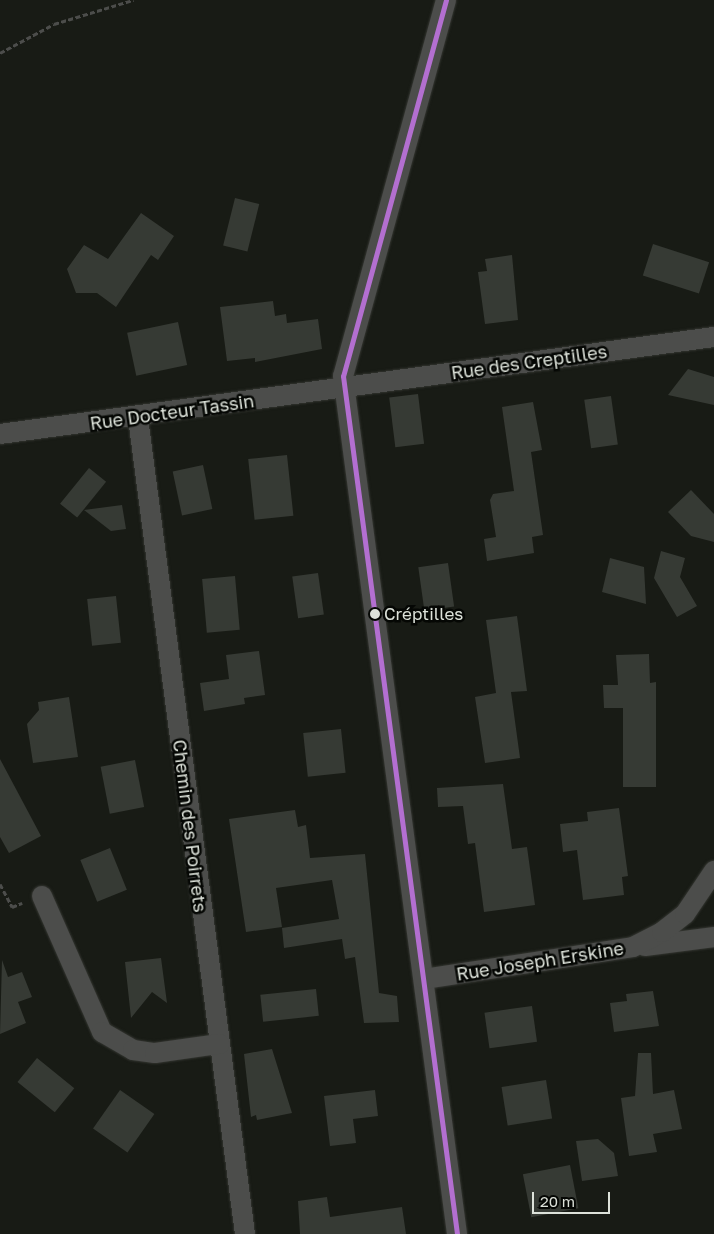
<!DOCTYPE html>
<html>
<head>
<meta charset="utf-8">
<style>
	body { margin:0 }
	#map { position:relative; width:714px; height:1234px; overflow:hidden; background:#181b15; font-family:"Golos Text",sans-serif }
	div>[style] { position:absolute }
	.building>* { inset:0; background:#363a34; transform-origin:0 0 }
	.path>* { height:3px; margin-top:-1.5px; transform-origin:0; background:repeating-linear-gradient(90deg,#4c4d4b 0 5px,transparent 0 7.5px) }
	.roads { filter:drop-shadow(0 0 1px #343631) drop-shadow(0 0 1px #343631) }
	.street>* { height:20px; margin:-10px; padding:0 10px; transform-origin:10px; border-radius:10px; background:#4c4d4b }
	.bus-1>* { height:5px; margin:-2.5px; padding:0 2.5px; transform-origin:2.5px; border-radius:2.5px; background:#b36fd0 }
	.dots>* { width:14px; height:14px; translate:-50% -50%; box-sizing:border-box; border:2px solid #050704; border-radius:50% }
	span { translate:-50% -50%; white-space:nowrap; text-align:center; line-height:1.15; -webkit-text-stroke:5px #050704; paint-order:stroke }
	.bus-label { font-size:17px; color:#dde2da }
	.left { translate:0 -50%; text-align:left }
	.street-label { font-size:18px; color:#dde2da }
	.scale { position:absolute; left:532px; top:1192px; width:78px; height:22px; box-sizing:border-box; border:2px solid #dde2da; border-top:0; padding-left:6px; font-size:15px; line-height:18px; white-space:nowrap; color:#dde2da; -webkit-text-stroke:4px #050704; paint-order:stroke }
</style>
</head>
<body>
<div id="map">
	<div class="building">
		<div style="left:235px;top:198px;width:25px;height:49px;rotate:14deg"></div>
		<div style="clip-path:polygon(141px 213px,174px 236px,158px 260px,151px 255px,116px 307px,97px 293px,76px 293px,67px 269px,84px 245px,108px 259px)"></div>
		<div style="left:653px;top:244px;width:59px;height:33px;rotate:18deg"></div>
		<div style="clip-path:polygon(512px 255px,518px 320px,485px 324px,478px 272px,487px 271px,485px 259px)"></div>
		<div style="clip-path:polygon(273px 301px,275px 316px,286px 314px,287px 323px,318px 319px,322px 349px,255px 362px,255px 358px,227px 361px,220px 307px)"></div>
		<div style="left:178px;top:322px;width:44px;height:52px;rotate:78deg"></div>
		<div style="clip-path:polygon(688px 369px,714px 377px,714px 405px,668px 395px)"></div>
		<div style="left:418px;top:394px;width:50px;height:29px;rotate:83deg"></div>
		<div style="left:611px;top:396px;width:49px;height:27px;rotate:82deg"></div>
		<div style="clip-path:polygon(533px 402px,542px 450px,531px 452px,543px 535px,532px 537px,534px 553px,487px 561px,484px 539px,496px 537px,490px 500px,493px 494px,514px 491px,502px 407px)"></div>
		<div style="left:287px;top:455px;width:61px;height:39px;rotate:84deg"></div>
		<div style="left:203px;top:465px;width:45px;height:31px;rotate:78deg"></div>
		<div style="left:89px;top:468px;width:22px;height:46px;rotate:39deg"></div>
		<div style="clip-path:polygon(691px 490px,714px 514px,714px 542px,691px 536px,668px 512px)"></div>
		<div style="clip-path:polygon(122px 505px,126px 529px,111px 531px,84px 510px)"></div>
		<div style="clip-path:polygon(661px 551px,685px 558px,680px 577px,697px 606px,677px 617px,654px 578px)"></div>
		<div style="clip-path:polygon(610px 558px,644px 567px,646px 604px,602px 592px)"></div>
		<div style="left:448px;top:563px;width:44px;height:30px;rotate:82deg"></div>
		<div style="left:318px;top:573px;width:42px;height:26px;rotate:82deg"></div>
		<div style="left:235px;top:576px;width:54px;height:33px;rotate:85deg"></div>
		<div style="left:116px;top:596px;width:47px;height:29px;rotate:84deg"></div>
		<div style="clip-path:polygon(517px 616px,527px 691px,511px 692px,520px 758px,485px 763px,475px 697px,496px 693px,486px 620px)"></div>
		<div style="clip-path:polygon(259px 651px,265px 695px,244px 698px,245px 704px,204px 711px,200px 683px,229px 679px,226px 655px)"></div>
		<div style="clip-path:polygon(649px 654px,650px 683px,656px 682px,656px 787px,623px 787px,623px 708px,604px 708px,603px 685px,618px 685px,616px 655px)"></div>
		<div style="clip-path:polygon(69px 697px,78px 757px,33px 763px,27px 724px,39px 710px,38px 702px)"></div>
		<div style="left:341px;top:729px;width:44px;height:38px;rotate:84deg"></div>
		<div style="clip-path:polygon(0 759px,41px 836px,9px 853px,0 837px)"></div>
		<div style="left:135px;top:760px;width:48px;height:35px;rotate:79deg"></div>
		<div style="clip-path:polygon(503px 784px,512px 849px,527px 847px,535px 905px,484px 912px,475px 843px,468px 844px,463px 806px,438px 807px,437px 788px)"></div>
		<div style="clip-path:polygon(619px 808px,628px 876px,622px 877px,624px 895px,583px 900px,577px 850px,563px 852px,560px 824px,588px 821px,587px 812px)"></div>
		<div style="clip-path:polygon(295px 810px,298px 827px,306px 825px,310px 858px,365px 854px,379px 993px,397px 996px,399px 1022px,364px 1023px,355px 957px,345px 959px,342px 939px,284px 948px,282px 928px,339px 919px,332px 880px,276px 888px,282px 927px,246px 932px,229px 819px)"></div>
		<div style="left:110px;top:848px;width:45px;height:32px;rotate:68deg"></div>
		<div style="clip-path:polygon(161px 958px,167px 1003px,152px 992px,131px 1018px,125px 962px)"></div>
		<div style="clip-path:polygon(2px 960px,8px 977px,22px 972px,32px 997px,18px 1002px,26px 1023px,0 1034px)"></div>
		<div style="left:316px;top:989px;width:27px;height:56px;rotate:84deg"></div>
		<div style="clip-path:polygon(653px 991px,659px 1026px,614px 1032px,610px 1003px,627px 1001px,626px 994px)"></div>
		<div style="left:532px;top:1006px;width:36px;height:48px;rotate:82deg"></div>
		<div style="clip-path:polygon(272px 1049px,292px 1113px,257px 1120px,256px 1115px,251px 1117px,244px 1054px)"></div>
		<div style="clip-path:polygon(638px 1053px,651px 1053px,653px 1094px,674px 1090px,682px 1129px,653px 1134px,657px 1152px,629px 1156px,621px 1098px,635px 1096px)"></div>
		<div style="left:37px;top:1058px;width:48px;height:31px;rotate:39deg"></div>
		<div style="left:546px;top:1080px;width:39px;height:45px;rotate:81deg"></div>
		<div style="left:120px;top:1090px;width:42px;height:47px;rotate:35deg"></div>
		<div style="clip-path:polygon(375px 1090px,378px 1116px,353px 1119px,356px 1143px,330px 1146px,324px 1096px)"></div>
		<div style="clip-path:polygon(598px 1139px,614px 1153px,618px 1176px,582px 1181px,576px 1141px)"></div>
		<div style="left:570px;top:1165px;width:44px;height:48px;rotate:79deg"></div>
		<div style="clip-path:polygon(327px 1197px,330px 1217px,402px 1207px,406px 1234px,300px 1234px,298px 1201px)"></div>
	</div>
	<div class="path">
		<div style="left:0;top:53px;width:61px;rotate:-28.2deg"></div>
		<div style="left:54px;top:24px;width:83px;rotate:-16.9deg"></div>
		<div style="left:0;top:884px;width:26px;rotate:62deg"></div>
		<div style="left:12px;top:907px;width:11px;rotate:-22deg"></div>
	</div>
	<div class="roads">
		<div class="street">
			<div style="left:446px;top:0;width:390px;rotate:105.3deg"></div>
			<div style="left:343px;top:376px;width:866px;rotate:82.43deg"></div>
			<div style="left:138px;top:418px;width:823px;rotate:82.53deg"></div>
			<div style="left:0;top:434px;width:721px;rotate:-7.74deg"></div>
			<div style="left:42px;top:896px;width:149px;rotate:66.2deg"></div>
			<div style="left:102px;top:1032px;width:36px;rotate:30deg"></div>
			<div style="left:133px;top:1050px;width:22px;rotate:8deg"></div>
			<div style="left:155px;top:1053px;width:65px;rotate:-8deg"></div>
			<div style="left:645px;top:946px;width:70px;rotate:-7.4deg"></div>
			<div style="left:424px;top:979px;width:211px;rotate:-8.7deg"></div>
			<div style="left:633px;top:947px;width:33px;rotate:-27deg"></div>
			<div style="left:662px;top:932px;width:29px;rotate:-38deg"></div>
			<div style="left:685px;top:914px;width:52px;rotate:-56deg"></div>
		</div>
	</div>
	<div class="bus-1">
		<div style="left:446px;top:0;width:390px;rotate:105.3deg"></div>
		<div style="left:343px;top:376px;width:866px;rotate:82.43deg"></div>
	</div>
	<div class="dots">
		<div style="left:375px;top:614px;background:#dde2da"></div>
	</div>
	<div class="bus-label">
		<span class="left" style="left:384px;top:614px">Créptilles</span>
	</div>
	<div class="street-label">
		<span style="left:529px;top:362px;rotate:-8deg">Rue des Creptilles</span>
		<span style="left:172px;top:412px;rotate:-8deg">Rue Docteur Tassin</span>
		<span style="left:190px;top:826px;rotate:83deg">Chemin des Poirrets</span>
		<span style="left:540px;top:961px;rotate:-9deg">Rue Joseph Erskine</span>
	</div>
	<div class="scale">20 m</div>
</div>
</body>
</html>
